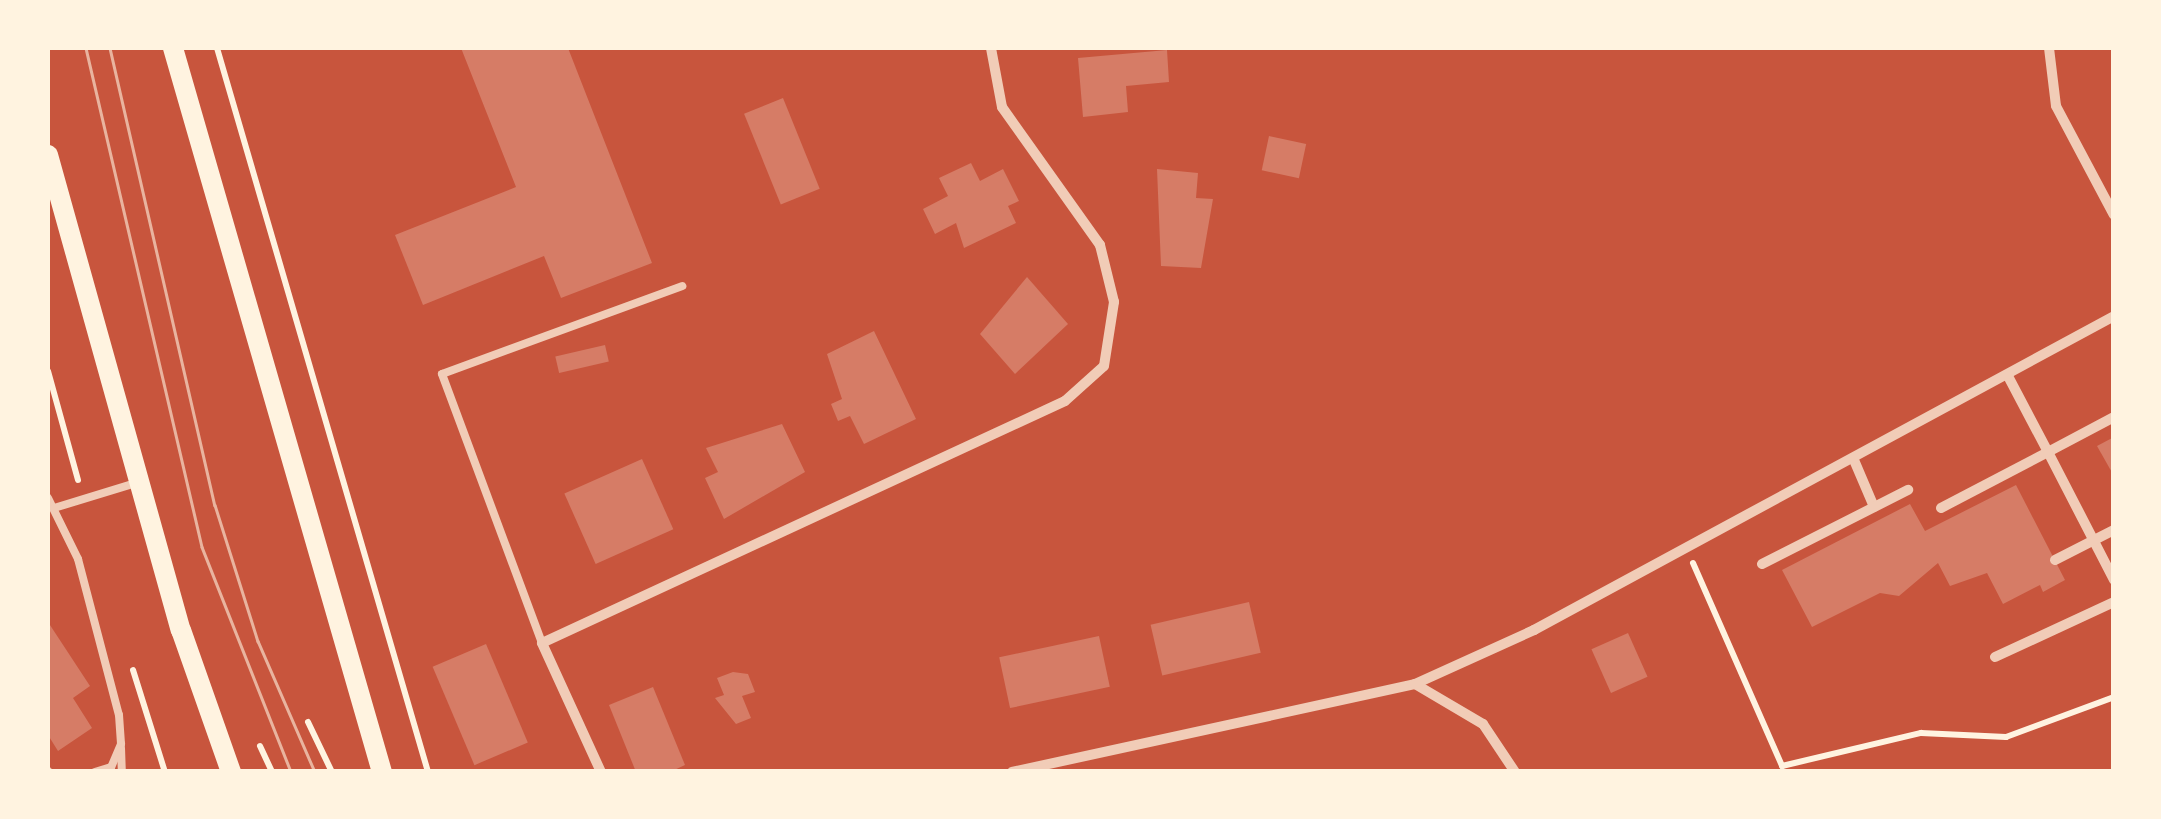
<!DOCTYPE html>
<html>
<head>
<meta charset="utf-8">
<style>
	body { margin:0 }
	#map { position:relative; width:2161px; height:819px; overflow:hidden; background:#c8553d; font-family:Figtree,sans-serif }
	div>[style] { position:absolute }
	.building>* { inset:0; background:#d67c66; transform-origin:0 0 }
	.path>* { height:6px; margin:-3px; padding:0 3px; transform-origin:3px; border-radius:3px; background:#fff3e0 }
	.service>* { height:8px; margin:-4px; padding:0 4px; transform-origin:4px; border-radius:4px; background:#f1ccb7 }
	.minor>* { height:10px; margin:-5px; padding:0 5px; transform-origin:5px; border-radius:5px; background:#f1ccb7 }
	.secondary>* { height:20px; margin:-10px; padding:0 10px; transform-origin:10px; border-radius:10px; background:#fff3e0 }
	.tram>* { height:2.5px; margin:-1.25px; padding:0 1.25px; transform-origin:1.25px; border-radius:1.25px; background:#e9b49f }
	span { translate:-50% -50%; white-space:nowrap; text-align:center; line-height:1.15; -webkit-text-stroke:9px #fff3e0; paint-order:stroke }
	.frame { position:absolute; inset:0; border:50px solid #fff3e0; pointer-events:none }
</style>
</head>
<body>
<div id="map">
	<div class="building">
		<div style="clip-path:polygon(461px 48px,568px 48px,652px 263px,561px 298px,544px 256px,423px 305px,395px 235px,516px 187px)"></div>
		<div style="clip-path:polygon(1167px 50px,1169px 82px,1126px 86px,1128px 112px,1083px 117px,1078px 58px)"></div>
		<div style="left:783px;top:98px;width:98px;height:42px;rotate:68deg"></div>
		<div style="left:1269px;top:136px;width:38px;height:35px;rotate:12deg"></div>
		<div style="clip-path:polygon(971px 163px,980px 181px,1003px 169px,1019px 201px,1008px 206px,1016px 223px,964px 248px,956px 223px,935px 234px,923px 209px,948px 196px,939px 178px)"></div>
		<div style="clip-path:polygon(1157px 169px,1198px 173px,1196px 198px,1213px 199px,1201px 268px,1161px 266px)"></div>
		<div style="clip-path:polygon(1027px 277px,1068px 324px,1015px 374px,980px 334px)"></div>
		<div style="clip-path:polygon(874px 331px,916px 419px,864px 444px,850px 416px,838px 421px,831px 404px,842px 399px,827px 354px)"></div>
		<div style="left:605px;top:345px;width:17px;height:51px;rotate:77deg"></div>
		<div style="clip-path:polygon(782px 424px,805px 472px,724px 519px,705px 478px,718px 472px,706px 448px)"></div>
		<div style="clip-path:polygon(2114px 437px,2114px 476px,2097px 446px)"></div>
		<div style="left:642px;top:459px;width:77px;height:85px;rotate:66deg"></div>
		<div style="clip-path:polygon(2016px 485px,2065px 580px,2043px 592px,2040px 585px,2003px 604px,1987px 573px,1950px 586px,1938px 563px,1899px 596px,1880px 593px,1812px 627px,1782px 570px,1910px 504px,1925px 531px)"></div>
		<div style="left:1249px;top:602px;width:52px;height:101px;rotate:77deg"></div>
		<div style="clip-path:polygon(48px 622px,90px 686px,73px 698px,92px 728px,58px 751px,48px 735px)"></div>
		<div style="left:1628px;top:633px;width:48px;height:40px;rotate:66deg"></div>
		<div style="left:1099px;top:636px;width:52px;height:102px;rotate:78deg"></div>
		<div style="left:486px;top:644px;width:107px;height:58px;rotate:67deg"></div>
		<div style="clip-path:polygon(733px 672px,748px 674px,755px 692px,742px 696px,751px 718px,736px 724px,715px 698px,724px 695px,717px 678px)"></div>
		<div style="clip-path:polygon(653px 687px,685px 765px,670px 772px,636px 772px,609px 705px)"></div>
	</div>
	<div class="path">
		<div style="left:217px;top:48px;width:754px;rotate:73.75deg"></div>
		<div style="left:48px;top:371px;width:113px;rotate:74.6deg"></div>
		<div style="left:1693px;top:563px;width:222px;rotate:66.3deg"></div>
		<div style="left:1782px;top:766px;width:143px;rotate:-13.4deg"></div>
		<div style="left:1921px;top:733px;width:85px;rotate:2.7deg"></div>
		<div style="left:2006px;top:737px;width:115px;rotate:-20.3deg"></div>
		<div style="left:133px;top:670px;width:107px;rotate:72.6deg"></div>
		<div style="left:308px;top:722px;width:55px;rotate:64.4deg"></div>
		<div style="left:260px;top:746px;width:29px;rotate:65deg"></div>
	</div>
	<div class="service">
		<div style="left:48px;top:498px;width:68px;rotate:63.8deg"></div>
		<div style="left:78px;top:559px;width:161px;rotate:75.3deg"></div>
		<div style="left:119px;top:715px;width:29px;rotate:86deg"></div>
		<div style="left:121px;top:744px;width:25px;rotate:113deg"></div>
		<div style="left:111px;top:767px;width:17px;rotate:163deg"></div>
		<div style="left:54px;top:508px;width:86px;rotate:-17deg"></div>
		<div style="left:542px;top:643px;width:287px;rotate:-110.4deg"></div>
		<div style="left:442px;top:374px;width:256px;rotate:-20.1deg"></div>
		<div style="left:121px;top:748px;width:24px;rotate:88deg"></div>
		<div style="left:48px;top:771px;width:1px;rotate:90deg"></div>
	</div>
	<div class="minor">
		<div style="left:2049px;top:48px;width:58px;rotate:83.1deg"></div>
		<div style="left:2056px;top:106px;width:123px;rotate:62deg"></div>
		<div style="left:2114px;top:417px;width:75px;rotate:152.1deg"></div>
		<div style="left:2048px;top:452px;width:144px;rotate:62.7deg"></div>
		<div style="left:1854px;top:460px;width:51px;rotate:66.9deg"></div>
		<div style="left:1941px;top:508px;width:121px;rotate:-27.6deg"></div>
		<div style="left:2048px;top:452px;width:86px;rotate:-117.8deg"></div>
		<div style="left:2055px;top:560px;width:66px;rotate:-27deg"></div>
		<div style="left:1762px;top:564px;width:164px;rotate:-26.9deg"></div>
		<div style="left:1995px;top:657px;width:131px;rotate:-24.8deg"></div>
		<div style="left:1415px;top:684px;width:79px;rotate:30.5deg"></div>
		<div style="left:1483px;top:724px;width:58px;rotate:56.3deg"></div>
		<div style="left:601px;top:772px;width:142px;rotate:-114.6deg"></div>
		<div style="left:542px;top:643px;width:576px;rotate:-24.83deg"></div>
		<div style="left:1065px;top:401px;width:52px;rotate:-41.9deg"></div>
		<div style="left:1104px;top:366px;width:65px;rotate:-81.1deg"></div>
		<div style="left:1114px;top:302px;width:59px;rotate:-103.8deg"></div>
		<div style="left:1100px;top:245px;width:169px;rotate:-125.4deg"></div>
		<div style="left:1002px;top:107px;width:60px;rotate:-100.6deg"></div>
		<div style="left:1012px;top:772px;width:412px;rotate:-12.3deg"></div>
		<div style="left:1415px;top:684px;width:131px;rotate:-24.4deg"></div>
		<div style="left:1534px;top:630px;width:660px;rotate:-28.43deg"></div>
	</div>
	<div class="secondary">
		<div style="left:173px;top:48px;width:754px;rotate:73.9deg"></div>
		<div style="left:48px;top:155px;width:493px;rotate:74.4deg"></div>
		<div style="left:181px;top:630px;width:151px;rotate:70.6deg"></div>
	</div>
	<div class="tram">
		<div style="left:86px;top:48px;width:512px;rotate:76.91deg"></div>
		<div style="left:202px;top:547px;width:242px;rotate:68.4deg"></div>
		<div style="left:110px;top:48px;width:469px;rotate:77.1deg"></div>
		<div style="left:215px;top:505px;width:143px;rotate:72.5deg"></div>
		<div style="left:258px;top:641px;width:143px;rotate:66.5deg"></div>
	</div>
	<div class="frame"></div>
</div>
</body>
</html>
